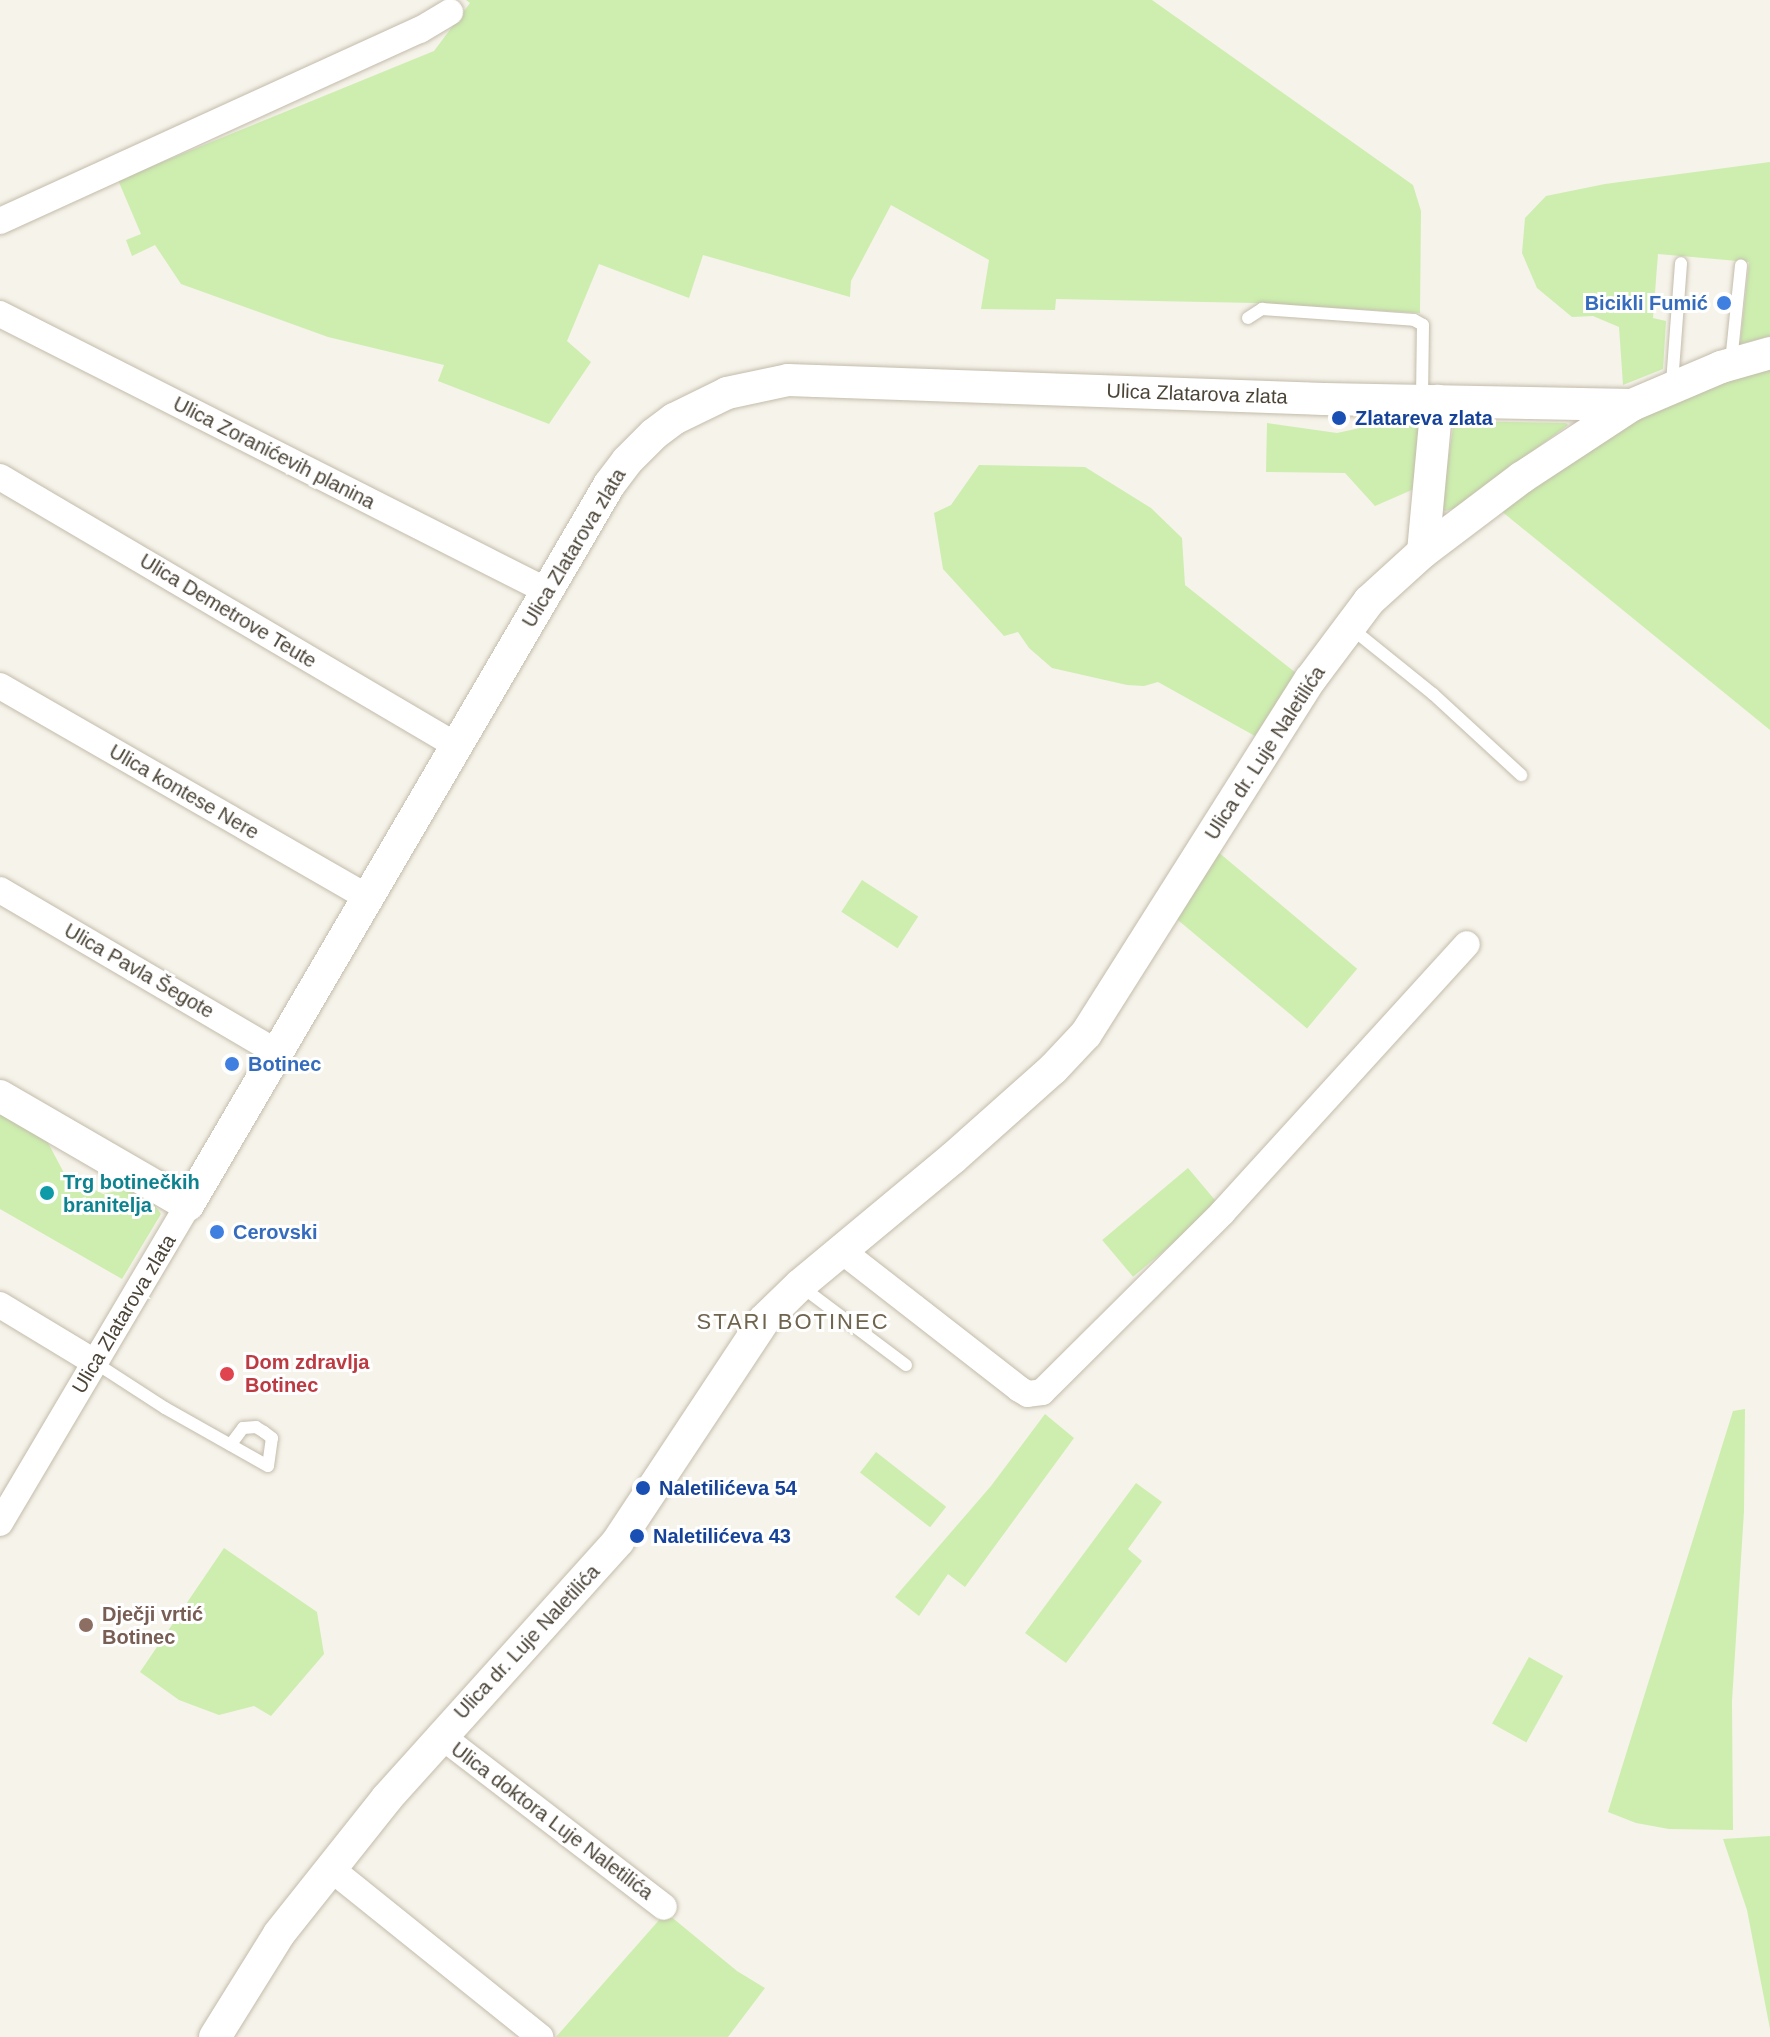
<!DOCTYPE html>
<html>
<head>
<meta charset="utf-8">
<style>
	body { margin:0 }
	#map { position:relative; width:1770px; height:2037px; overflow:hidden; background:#f6f3ea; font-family:Helvetica,sans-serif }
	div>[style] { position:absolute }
	.green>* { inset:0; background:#cdeeaf; transform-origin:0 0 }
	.roads { filter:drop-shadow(0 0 2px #c3bcab) drop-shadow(0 0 2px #c3bcab) }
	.service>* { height:12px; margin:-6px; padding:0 6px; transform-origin:6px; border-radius:6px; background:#fff }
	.minor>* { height:26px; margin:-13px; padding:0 13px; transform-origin:13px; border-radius:13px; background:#fff }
	.tertiary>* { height:32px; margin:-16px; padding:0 16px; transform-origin:16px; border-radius:16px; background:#fff }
	.dots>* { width:22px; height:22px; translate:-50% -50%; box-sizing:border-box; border:4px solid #fff; border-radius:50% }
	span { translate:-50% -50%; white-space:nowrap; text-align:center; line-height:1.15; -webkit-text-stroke:6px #fff; paint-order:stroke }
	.shop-label { font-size:20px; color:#366cbe; font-weight:700 }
	.right { translate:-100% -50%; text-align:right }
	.left { translate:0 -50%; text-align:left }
	.street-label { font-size:20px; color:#4b4437 }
	.transit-label { font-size:20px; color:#164399; font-weight:700 }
	.culture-label { font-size:20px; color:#0d838f; font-weight:700 }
	.health-label { font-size:20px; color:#be3a42; font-weight:700 }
	.education-label { font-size:20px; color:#785e54; font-weight:700 }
	.neighbourhood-label { font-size:22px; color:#6f644d; letter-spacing:2px }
</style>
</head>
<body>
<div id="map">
	<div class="green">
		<div style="clip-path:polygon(466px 0,1152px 0,1413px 185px,1421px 211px,1420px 313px,1255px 303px,1056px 299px,1055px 310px,981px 309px,989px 260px,891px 205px,851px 281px,850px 297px,703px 255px,689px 298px,599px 264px,567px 341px,591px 362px,549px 424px,438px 381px,444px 365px,328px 337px,181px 284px,155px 245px,132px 256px,126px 240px,141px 234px,118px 180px,434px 51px,470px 3px)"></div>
		<div style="clip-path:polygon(1770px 162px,1770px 336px,1740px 344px,1749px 262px,1658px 254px,1653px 318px,1666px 321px,1663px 369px,1623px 385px,1619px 327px,1593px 316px,1572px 317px,1537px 288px,1522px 253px,1525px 218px,1546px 196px,1605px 184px)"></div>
		<div style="clip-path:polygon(1770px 368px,1770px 730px,1500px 510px,1635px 419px,1703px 388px)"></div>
		<div style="clip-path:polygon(1406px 418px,1422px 426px,1414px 489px,1375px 506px,1345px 473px,1266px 472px,1267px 423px,1337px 433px)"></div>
		<div style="clip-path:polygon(1454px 421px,1566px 423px,1568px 425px,1456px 508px,1445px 511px,1441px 508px)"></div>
		<div style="clip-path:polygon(979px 465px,1085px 467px,1151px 508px,1182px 538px,1185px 585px,1296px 673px,1255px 736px,1158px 682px,1144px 686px,1127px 685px,1052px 668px,1029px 648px,1018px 632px,1004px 636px,943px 569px,934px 513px,951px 505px)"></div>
		<div style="left:1217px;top:851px;width:183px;height:78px;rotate:40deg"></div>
		<div style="left:862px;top:880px;width:67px;height:38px;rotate:33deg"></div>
		<div style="clip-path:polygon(0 1113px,46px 1139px,64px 1173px,103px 1194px,125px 1189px,154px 1204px,161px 1214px,122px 1279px,0 1209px)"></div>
		<div style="left:1188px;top:1168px;width:48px;height:112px;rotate:50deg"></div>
		<div style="clip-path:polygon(1745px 1409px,1744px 1511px,1732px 1701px,1733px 1830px,1669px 1829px,1636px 1823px,1608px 1812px,1733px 1411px)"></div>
		<div style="clip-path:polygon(1045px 1414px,1074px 1438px,965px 1587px,948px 1574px,919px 1616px,895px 1597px,991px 1486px)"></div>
		<div style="left:876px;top:1452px;width:89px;height:26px;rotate:38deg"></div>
		<div style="clip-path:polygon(1136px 1483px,1162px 1502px,1128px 1549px,1142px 1561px,1066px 1663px,1025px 1633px)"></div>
		<div style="clip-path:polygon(224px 1548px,317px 1612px,324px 1654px,271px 1716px,254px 1706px,219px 1715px,179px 1700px,140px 1672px)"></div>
		<div style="left:1529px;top:1657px;width:39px;height:76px;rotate:29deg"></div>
		<div style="clip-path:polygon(1770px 1836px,1770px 2029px,1747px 1910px,1723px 1839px)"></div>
		<div style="clip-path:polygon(669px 1915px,737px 1971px,765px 1988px,728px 2037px,556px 2037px,660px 1919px)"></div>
	</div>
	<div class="roads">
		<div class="service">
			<div style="left:1248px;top:318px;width:17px;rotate:-33deg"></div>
			<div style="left:1262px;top:309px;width:152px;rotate:4.1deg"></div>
			<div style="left:1414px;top:320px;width:10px;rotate:29deg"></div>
			<div style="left:1423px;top:325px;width:75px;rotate:90.8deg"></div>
			<div style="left:1731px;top:362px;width:97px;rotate:-84.1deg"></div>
			<div style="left:1672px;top:383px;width:120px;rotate:-85.7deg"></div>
			<div style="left:1351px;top:628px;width:105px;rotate:38.8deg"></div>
			<div style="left:1433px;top:694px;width:120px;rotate:42.6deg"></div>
			<div style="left:802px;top:1287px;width:130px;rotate:36.9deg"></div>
			<div style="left:94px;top:1362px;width:85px;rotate:32.9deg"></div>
			<div style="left:165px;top:1408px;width:118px;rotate:29.4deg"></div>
			<div style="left:268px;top:1466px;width:28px;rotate:-82deg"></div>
			<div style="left:272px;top:1438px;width:10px;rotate:-143deg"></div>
			<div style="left:264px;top:1432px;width:9px;rotate:-148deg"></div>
			<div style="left:256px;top:1427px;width:13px;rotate:176deg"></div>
			<div style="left:243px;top:1428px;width:21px;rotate:127deg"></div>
		</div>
		<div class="minor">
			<div style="left:0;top:221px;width:461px;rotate:-24.5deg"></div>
			<div style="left:420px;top:30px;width:35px;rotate:-31deg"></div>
			<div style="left:0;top:314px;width:613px;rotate:26.86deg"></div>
			<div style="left:0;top:477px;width:530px;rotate:30.48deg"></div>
			<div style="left:0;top:686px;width:425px;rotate:29.9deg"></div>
			<div style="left:0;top:890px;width:322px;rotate:30.4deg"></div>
			<div style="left:842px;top:1251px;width:224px;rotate:37.9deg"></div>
			<div style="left:1019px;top:1389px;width:10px;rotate:29deg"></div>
			<div style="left:1028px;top:1394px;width:14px;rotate:-8deg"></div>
			<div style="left:1042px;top:1392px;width:255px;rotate:-44.8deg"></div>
			<div style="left:1223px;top:1212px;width:362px;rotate:-47.7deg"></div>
			<div style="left:0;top:1305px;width:110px;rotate:31.2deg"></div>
			<div style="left:0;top:1523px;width:369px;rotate:-59.4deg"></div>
			<div style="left:440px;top:1735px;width:282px;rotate:37.5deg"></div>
			<div style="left:330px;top:1868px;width:270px;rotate:38.8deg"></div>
		</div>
		<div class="tertiary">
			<div style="left:1423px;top:552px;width:152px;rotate:-84.7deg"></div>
			<div style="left:0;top:1096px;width:217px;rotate:30.1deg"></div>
			<div style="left:188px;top:1205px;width:834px;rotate:-59.68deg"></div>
			<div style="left:609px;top:485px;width:30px;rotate:-53deg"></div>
			<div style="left:627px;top:461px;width:38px;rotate:-45deg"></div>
			<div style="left:654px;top:434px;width:25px;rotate:-37deg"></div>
			<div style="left:674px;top:419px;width:59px;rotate:-26.1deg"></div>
			<div style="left:727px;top:393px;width:62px;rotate:-12deg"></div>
			<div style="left:788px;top:380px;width:28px;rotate:2deg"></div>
			<div style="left:816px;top:381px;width:508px;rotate:2.03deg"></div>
			<div style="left:1324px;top:399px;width:308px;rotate:1.1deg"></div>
			<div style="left:215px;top:2037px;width:121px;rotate:-58.1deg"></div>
			<div style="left:279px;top:1934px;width:174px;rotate:-51.5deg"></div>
			<div style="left:387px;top:1798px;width:346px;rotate:-48deg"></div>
			<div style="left:618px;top:1541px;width:265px;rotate:-56.5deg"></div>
			<div style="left:764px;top:1320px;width:50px;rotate:-44.2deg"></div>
			<div style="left:800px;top:1285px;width:199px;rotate:-39.7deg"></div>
			<div style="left:953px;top:1158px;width:134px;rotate:-41.7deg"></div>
			<div style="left:1053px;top:1069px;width:48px;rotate:-46.7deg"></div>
			<div style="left:1086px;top:1034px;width:419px;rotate:-57.7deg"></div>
			<div style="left:1310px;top:680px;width:99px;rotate:-53.2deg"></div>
			<div style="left:1369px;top:601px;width:73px;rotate:-42.2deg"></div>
			<div style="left:1423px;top:552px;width:123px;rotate:-37.1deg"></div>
			<div style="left:1521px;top:478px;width:133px;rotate:-33.3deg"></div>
			<div style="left:1632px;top:405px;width:97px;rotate:-23.1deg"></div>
			<div style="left:1721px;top:367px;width:51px;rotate:-15.9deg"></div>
		</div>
	</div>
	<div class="dots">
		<div style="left:1724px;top:303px;background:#3f7fe0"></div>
		<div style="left:1339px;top:418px;background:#1a4fb4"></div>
		<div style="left:232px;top:1064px;background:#3f7fe0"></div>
		<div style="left:47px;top:1193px;background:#0f9aa8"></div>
		<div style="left:217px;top:1232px;background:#3f7fe0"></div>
		<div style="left:227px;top:1374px;background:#e0444e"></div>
		<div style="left:643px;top:1488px;background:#1a4fb4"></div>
		<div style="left:637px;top:1536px;background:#1a4fb4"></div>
		<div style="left:86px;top:1625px;background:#8d6e63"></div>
	</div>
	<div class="shop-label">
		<span class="right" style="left:1708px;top:303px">Bicikli Fumić</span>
		<span class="left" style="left:248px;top:1064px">Botinec</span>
		<span class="left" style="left:233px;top:1232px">Cerovski</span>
	</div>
	<div class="street-label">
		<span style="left:1197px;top:394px;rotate:2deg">Ulica Zlatarova zlata</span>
		<span style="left:274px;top:453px;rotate:27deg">Ulica Zoranićevih planina</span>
		<span style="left:574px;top:548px;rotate:-59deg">Ulica Zlatarova zlata</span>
		<span style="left:228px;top:611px;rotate:31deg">Ulica Demetrove Teute</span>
		<span style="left:1265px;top:753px;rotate:-57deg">Ulica dr. Luje Naletilića</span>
		<span style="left:184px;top:792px;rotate:30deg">Ulica kontese Nere</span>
		<span style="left:139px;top:971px;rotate:30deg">Ulica Pavla Šegote</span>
		<span style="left:124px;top:1314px;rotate:-59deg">Ulica Zlatarova zlata</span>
		<span style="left:527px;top:1642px;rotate:-47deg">Ulica dr. Luje Naletilića</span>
		<span style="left:552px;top:1821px;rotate:37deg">Ulica doktora Luje Naletilića</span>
	</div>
	<div class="transit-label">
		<span class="left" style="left:1355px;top:418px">Zlatareva zlata</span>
		<span class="left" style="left:659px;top:1488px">Naletilićeva 54</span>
		<span class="left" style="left:653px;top:1536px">Naletilićeva 43</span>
	</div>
	<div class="culture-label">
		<span class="left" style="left:63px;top:1194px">Trg botinečkih<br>branitelja</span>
	</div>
	<div class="health-label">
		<span class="left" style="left:245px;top:1374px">Dom zdravlja<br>Botinec</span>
	</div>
	<div class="education-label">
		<span class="left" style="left:102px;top:1626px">Dječji vrtić<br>Botinec</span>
	</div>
	<div class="neighbourhood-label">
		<span style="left:793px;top:1322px">STARI BOTINEC</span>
	</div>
</div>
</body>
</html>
